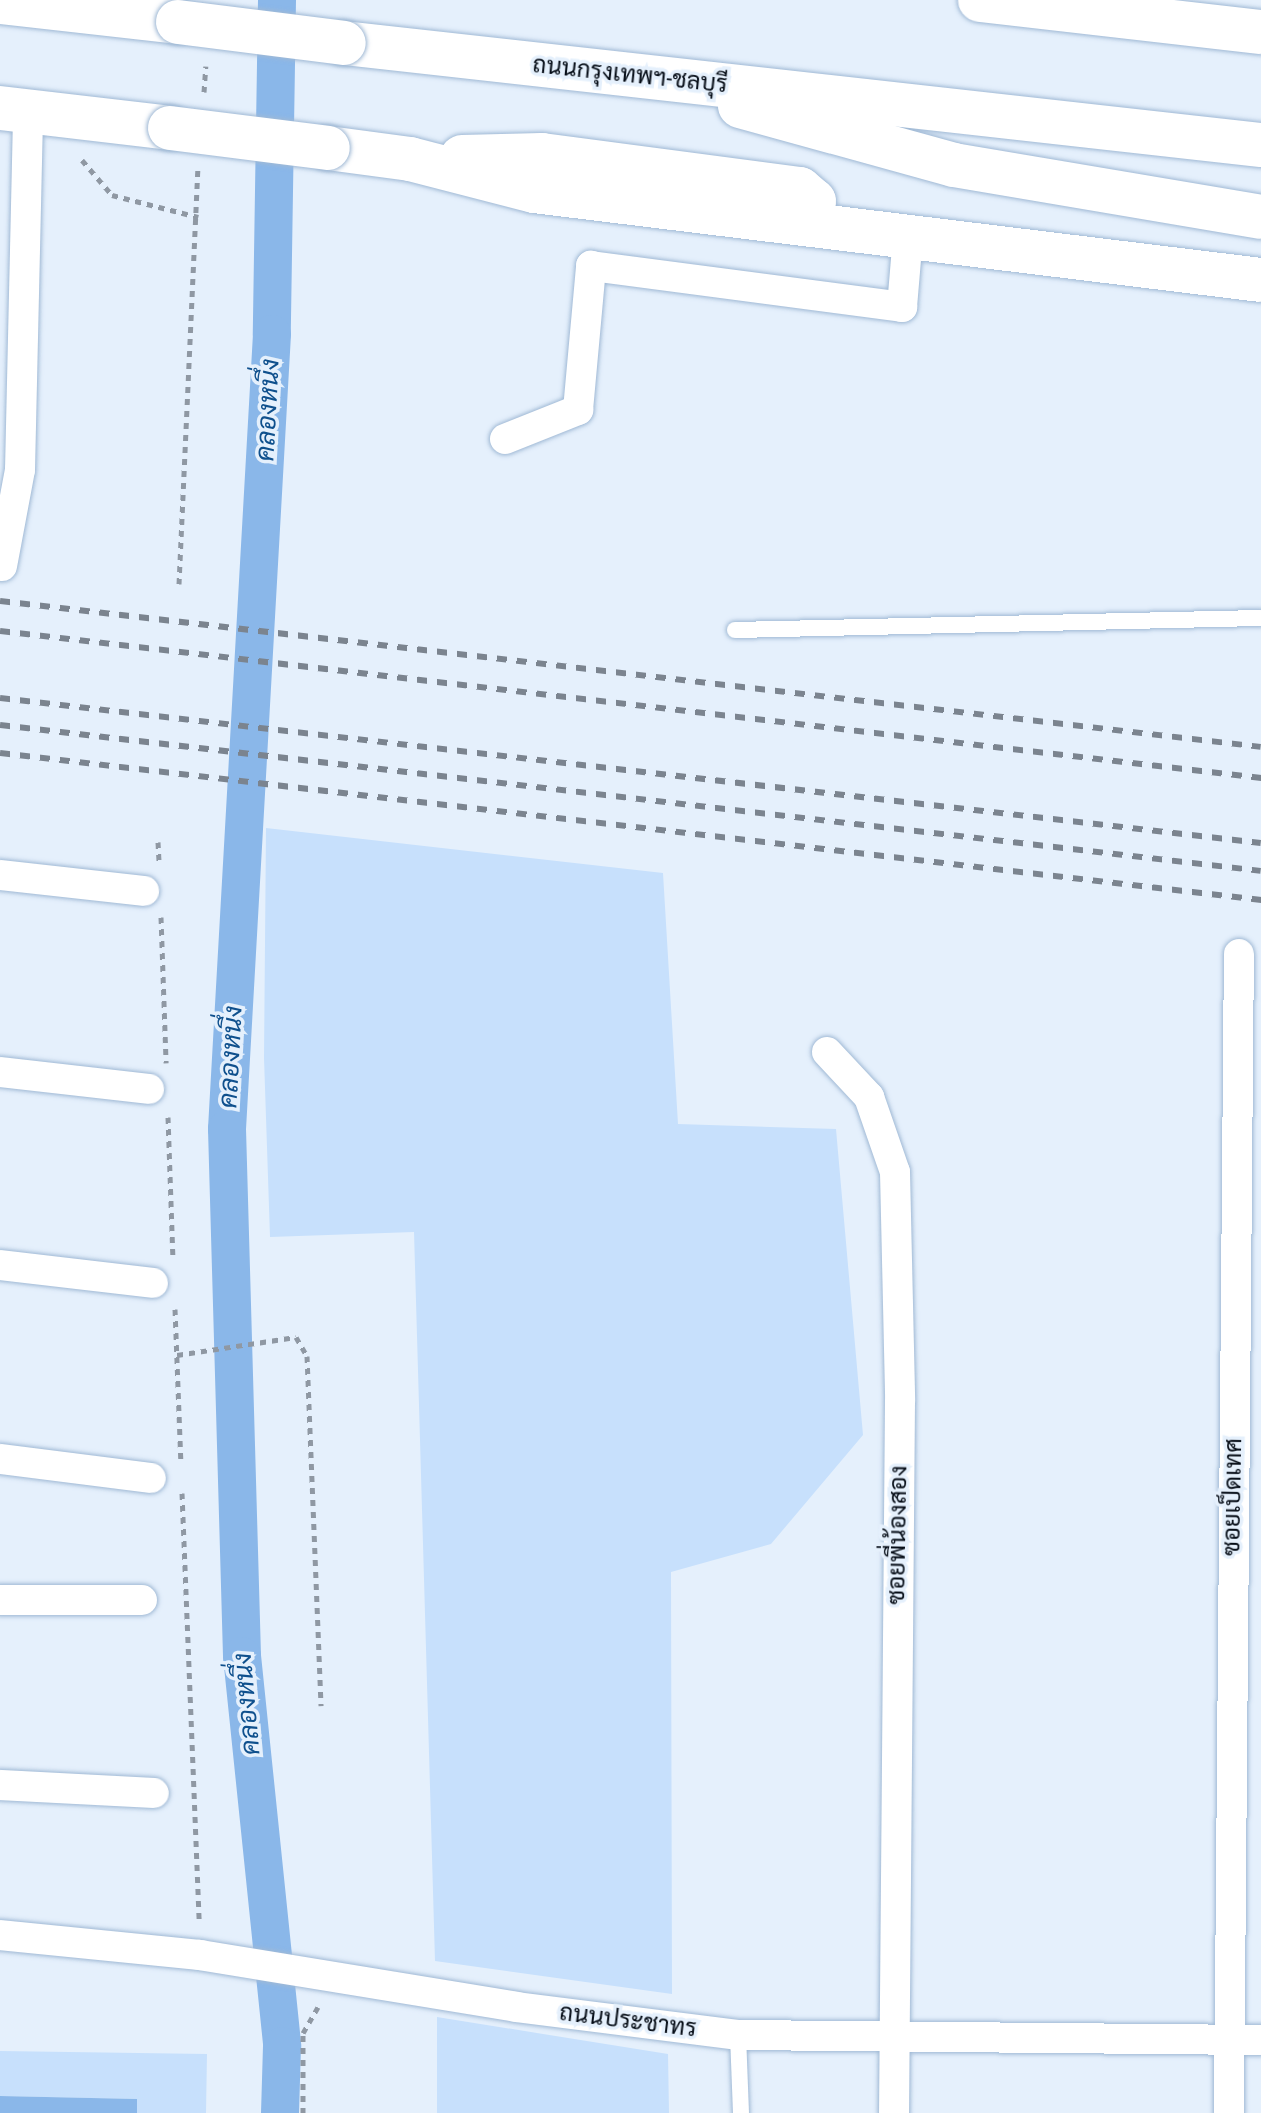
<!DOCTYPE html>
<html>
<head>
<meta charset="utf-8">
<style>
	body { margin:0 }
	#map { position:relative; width:1261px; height:2113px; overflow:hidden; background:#e5f0fc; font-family:"Roboto Condensed",Sarabun,sans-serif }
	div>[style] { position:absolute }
	.green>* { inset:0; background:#c7e0fc }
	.water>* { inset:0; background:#8ab7e9 }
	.canal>* { height:38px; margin:-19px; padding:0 19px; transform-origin:19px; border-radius:19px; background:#8ab7e9 }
	.path>* { height:5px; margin-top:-2.5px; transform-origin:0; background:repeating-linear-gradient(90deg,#8f98a3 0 6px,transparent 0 12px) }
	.roads { filter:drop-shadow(0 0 2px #a0b9d5) drop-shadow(0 0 2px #a0b9d5) }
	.service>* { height:16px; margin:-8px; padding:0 8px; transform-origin:8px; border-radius:8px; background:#fff }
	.minor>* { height:30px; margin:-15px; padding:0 15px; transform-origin:15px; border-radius:15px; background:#fff }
	.secondary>* { height:44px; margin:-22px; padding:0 22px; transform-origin:22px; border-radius:22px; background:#fff }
	.motorway>* { height:44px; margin:-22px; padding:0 22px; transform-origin:22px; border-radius:22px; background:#fff }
	.rail>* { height:6px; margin-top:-3px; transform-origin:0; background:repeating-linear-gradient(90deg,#7b848f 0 10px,transparent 0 20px) }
	.bridges { filter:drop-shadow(0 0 2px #a0b9d5) drop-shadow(0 0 2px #a0b9d5) }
	.secondary-bridge>* { height:44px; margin:-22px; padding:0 22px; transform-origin:22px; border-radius:22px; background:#fff }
	.motorway-bridge>* { height:44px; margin:-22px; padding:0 22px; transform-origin:22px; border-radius:22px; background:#fff }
	span { translate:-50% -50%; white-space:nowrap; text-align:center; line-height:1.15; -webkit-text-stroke:7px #e5f0fc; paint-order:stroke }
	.street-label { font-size:24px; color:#050c16 }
	.water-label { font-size:26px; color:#0f508d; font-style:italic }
</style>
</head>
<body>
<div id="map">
	<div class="green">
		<div style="clip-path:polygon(266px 828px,663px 873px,678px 1124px,836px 1129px,863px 1435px,771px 1544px,671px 1572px,672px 1994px,435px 1961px,414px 1232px,270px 1237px,264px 1058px)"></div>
		<div style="clip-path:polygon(437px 2017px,668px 2054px,669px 2113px,437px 2113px)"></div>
		<div style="clip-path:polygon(0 2051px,207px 2054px,206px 2113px,137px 2113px,136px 2099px,0 2096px)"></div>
	</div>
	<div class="water">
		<div style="clip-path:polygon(0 2096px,137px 2099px,137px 2113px,0 2113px)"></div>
	</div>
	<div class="canal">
		<div style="left:277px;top:0;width:334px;rotate:90.9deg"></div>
		<div style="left:272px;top:334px;width:796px;rotate:93.24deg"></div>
		<div style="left:227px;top:1129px;width:527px;rotate:88.37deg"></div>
		<div style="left:242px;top:1656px;width:392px;rotate:84.1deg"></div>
		<div style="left:282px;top:2046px;width:67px;rotate:91.7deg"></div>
	</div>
	<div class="path">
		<div style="left:204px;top:92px;width:26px;rotate:-86deg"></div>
		<div style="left:82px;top:160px;width:46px;rotate:49.4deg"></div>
		<div style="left:112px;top:195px;width:89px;rotate:14.3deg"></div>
		<div style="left:179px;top:584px;width:415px;rotate:-87.4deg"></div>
		<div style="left:158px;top:842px;width:21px;rotate:87deg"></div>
		<div style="left:161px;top:917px;width:146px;rotate:88deg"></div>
		<div style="left:168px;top:1117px;width:142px;rotate:88deg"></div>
		<div style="left:175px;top:1309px;width:154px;rotate:87.8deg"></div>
		<div style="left:177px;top:1355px;width:120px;rotate:-8.6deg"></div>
		<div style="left:296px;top:1337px;width:22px;rotate:60deg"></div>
		<div style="left:307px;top:1356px;width:350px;rotate:87.7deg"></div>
		<div style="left:182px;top:1493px;width:428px;rotate:87.7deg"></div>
		<div style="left:303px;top:2113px;width:80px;rotate:-90deg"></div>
		<div style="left:303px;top:2033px;width:30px;rotate:-60deg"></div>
	</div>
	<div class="roads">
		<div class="service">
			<div style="left:735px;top:630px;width:526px;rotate:-1.31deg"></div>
			<div style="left:738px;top:2035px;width:78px;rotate:87.8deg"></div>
		</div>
		<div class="minor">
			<div style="left:505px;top:439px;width:79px;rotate:-21.7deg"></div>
			<div style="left:578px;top:410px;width:145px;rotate:-84.8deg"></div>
			<div style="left:591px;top:266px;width:314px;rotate:7.5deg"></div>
			<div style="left:902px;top:307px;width:71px;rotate:-85.2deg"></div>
			<div style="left:2px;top:566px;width:98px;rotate:-79.4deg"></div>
			<div style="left:20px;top:470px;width:359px;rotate:-88.7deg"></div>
			<div style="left:0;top:875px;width:145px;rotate:6.3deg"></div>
			<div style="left:827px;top:1052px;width:62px;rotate:47deg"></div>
			<div style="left:869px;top:1097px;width:79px;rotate:70.9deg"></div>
			<div style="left:895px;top:1172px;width:229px;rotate:88.7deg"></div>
			<div style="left:900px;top:1401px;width:712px;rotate:90.48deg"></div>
			<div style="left:0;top:1072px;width:150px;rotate:6.5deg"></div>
			<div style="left:0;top:1265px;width:154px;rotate:6.7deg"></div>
			<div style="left:0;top:1459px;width:152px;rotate:7.2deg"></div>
			<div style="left:0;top:1600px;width:142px"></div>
			<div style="left:0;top:1785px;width:154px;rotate:3deg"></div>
			<div style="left:0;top:1935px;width:201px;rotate:5.7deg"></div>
			<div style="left:200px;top:1955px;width:320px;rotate:9.3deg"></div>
			<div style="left:516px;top:2007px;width:224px;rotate:7.2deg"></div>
			<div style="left:738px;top:2035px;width:523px;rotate:0.55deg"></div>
			<div style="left:1229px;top:2113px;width:1159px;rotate:-89.51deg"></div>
		</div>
		<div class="secondary">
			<div style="left:0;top:108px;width:171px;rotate:6.7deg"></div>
			<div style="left:328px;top:148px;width:83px;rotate:7.6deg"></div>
			<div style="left:410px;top:159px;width:128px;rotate:14.5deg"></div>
			<div style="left:534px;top:191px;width:732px;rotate:6.98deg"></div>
			<div style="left:462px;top:157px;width:80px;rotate:-1.4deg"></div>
			<div style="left:542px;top:155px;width:260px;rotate:7.5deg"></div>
			<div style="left:800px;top:189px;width:18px;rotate:41deg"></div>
			<div style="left:814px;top:201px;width:23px;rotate:97deg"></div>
		</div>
		<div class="motorway">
			<div style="left:980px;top:0;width:283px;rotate:6.5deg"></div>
			<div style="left:0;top:2px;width:179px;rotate:6.4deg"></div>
			<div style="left:344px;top:43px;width:923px;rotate:6.35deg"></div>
			<div style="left:740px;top:106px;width:222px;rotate:15.4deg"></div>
			<div style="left:954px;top:165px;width:311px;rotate:9.6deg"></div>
		</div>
	</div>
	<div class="rail">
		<div style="left:0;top:601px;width:1269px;rotate:6.6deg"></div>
		<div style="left:0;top:631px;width:1270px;rotate:6.65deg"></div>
		<div style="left:0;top:698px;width:1269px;rotate:6.56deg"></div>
		<div style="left:0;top:725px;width:1269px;rotate:6.6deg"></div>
		<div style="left:0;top:753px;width:1270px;rotate:6.65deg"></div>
	</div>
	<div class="bridges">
		<div class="secondary-bridge">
			<div style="left:170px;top:128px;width:159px;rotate:7.2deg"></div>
		</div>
		<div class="motorway-bridge">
			<div style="left:178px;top:22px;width:167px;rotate:7.2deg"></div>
		</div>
	</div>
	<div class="street-label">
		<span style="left:630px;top:75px;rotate:6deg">ถนนกรุงเทพฯ-ชลบุรี</span>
		<span style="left:1233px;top:1497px;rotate:-89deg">ซอยเป็ดเทศ</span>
		<span style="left:898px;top:1535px;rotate:-89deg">ซอยพี่น้องสอง</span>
		<span style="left:628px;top:2021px;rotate:7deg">ถนนประชาทร</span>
	</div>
	<div class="water-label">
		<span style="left:268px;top:410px;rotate:-87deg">คลองหนึ่ง</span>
		<span style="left:231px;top:1057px;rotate:-87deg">คลองหนึ่ง</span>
		<span style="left:247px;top:1704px;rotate:-95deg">คลองหนึ่ง</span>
	</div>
</div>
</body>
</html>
